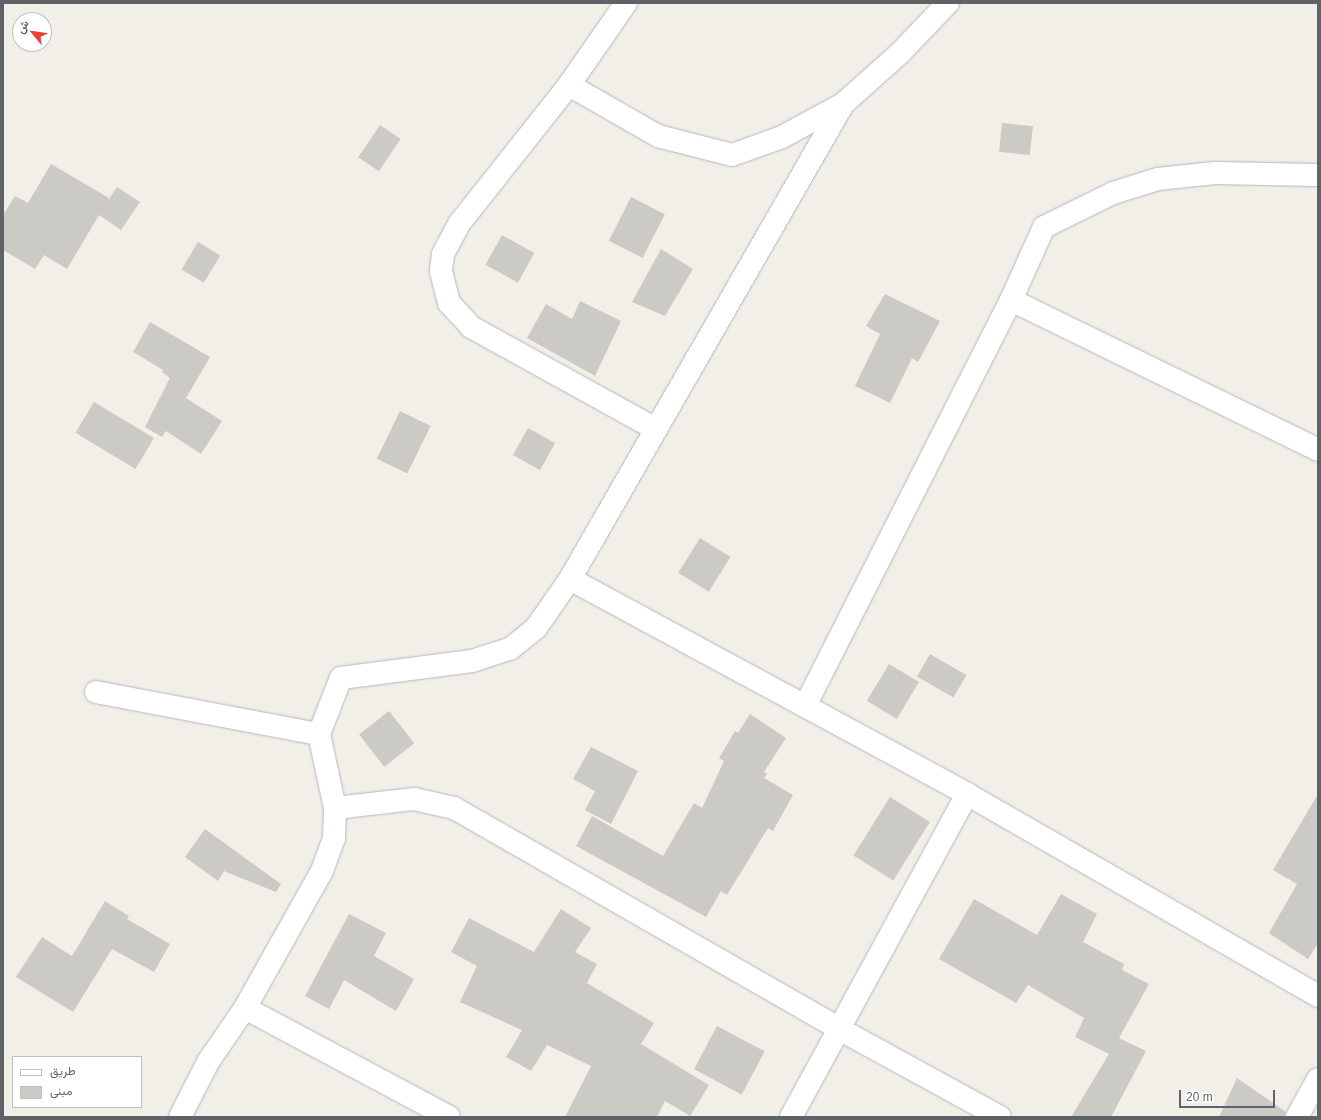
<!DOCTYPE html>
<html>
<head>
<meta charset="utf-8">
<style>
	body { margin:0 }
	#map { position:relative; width:1321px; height:1120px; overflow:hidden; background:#f1efe8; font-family:Helvetica,Vazirmatn,sans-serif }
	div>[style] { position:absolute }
	.building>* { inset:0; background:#cccac5; transform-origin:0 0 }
	.roads { filter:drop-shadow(0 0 1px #b5b8bc) drop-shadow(0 0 1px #b5b8bc) }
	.minor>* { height:22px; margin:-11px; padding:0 11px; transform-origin:11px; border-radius:11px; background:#fff }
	span { translate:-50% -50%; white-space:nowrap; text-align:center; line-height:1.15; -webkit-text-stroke:3.5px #fff; paint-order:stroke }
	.frame { position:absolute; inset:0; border:4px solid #5f6368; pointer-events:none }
	.legend { position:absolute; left:12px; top:1056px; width:130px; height:52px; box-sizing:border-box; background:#fff; border:1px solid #bfc1c3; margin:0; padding:5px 7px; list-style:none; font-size:12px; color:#5f6368 }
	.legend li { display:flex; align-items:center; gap:8px; height:20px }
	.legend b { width:20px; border:1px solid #bfc1c3 }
	.north { position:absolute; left:12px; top:12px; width:40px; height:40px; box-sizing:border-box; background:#fff; border:1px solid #bfc1c3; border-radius:50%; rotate:299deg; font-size:11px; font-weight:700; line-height:16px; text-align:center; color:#5f6368 }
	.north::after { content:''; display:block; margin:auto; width:14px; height:18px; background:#ea4335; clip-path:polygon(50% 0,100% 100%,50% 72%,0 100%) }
	.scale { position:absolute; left:1179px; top:1090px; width:96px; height:18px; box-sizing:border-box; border:2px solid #5f6368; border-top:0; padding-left:5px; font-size:12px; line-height:14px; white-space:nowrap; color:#5f6368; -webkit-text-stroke:3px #fff; paint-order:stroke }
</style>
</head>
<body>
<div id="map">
	<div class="building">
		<div style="left:1002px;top:123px;width:31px;height:29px;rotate:6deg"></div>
		<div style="left:380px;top:125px;width:25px;height:39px;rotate:34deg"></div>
		<div style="clip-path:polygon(51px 164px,109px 198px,105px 205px,117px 187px,140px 202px,121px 230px,99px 215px,67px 269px,44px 255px,35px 269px,3px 250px,3px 215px,15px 196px,28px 203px)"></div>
		<div style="left:631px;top:197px;width:38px;height:49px;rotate:27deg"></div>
		<div style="left:502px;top:235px;width:37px;height:34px;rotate:29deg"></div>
		<div style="left:198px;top:242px;width:26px;height:32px;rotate:31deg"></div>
		<div style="clip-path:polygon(661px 249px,693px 269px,665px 316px,632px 302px)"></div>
		<div style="clip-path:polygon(885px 294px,940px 321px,918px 362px,912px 358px,890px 403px,855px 386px,880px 334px,866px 326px)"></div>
		<div style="clip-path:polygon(580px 301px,621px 321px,595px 376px,527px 338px,546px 304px,572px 319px)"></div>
		<div style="clip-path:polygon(150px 322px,210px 357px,186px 398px,222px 421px,201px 454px,166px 431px,162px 437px,145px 427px,170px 378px,162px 372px,163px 370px,133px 352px)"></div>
		<div style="left:94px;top:402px;width:70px;height:36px;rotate:31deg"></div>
		<div style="left:400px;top:411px;width:34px;height:53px;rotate:26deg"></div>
		<div style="left:528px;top:428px;width:31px;height:31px;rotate:29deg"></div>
		<div style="left:700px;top:538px;width:36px;height:41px;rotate:32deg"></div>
		<div style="left:930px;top:654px;width:42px;height:26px;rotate:30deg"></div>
		<div style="left:889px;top:664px;width:35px;height:43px;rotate:31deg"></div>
		<div style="left:389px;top:711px;width:41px;height:38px;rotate:52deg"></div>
		<div style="clip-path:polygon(750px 714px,786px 738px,764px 772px,767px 774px,764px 778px,793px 795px,773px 831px,768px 828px,727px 895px,721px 891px,706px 917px,576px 846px,592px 816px,663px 856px,694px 803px,702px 808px,724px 761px,719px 758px,735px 731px,738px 733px)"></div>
		<div style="clip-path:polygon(591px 747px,638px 771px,611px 824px,585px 810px,595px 791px,573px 779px)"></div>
		<div style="clip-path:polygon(1318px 794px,1318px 943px,1308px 959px,1269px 933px,1297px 884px,1273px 870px)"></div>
		<div style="left:890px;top:797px;width:47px;height:69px;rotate:32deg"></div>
		<div style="clip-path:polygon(205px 829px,281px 884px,276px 892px,224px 871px,218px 881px,185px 857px)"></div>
		<div style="clip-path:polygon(1061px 894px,1097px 914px,1083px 942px,1124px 964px,1122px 970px,1149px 984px,1119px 1038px,1146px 1051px,1111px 1117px,1071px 1117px,1109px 1054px,1075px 1037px,1084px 1018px,1028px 985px,1016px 1003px,939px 959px,974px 899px,1037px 935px)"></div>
		<div style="clip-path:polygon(105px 901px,129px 916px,127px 919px,170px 944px,154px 972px,112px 949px,73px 1012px,16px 977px,42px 937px,72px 956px)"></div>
		<div style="clip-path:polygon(561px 909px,591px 928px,575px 952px,597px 964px,587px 983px,654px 1023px,641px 1044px,709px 1085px,690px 1116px,665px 1101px,657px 1117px,565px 1117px,591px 1066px,547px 1045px,531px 1071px,506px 1057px,522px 1030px,460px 1002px,477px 966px,451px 952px,469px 918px,534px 952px)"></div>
		<div style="clip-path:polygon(349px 914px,386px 933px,374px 956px,414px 979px,396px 1011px,344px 980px,329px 1009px,305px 996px)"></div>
		<div style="left:717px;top:1026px;width:54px;height:49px;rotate:28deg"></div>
		<div style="clip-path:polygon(1237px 1078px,1286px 1112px,1285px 1117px,1219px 1117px)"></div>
	</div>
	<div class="roads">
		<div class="minor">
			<div style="left:626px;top:3px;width:100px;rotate:124.8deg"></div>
			<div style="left:569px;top:85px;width:177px;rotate:128.4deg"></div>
			<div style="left:459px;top:224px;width:34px;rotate:118deg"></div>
			<div style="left:443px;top:254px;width:17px;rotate:97deg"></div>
			<div style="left:441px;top:271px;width:33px;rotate:76deg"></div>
			<div style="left:449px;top:303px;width:33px;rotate:47deg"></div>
			<div style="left:471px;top:327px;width:209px;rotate:28.9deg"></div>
			<div style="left:569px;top:85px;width:103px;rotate:29.8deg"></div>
			<div style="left:658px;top:136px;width:76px;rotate:14.4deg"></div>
			<div style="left:732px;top:155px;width:53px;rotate:-19.8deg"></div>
			<div style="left:782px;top:137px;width:69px;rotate:-28.4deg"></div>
			<div style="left:843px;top:104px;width:76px;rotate:-41.8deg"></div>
			<div style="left:900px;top:53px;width:69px;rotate:-46.2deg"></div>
			<div style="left:1011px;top:300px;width:342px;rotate:26deg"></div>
			<div style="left:570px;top:579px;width:451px;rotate:28.4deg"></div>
			<div style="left:96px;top:692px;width:227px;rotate:10.7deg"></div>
			<div style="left:805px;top:706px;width:455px;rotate:-63.1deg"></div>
			<div style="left:1011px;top:300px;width:80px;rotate:-65.7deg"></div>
			<div style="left:1044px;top:227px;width:77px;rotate:-26.2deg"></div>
			<div style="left:1113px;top:193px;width:47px;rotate:-17.3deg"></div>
			<div style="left:1158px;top:179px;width:57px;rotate:-6deg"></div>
			<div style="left:1215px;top:173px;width:103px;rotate:1.1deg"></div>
			<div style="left:335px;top:808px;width:80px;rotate:-6.5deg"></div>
			<div style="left:414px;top:799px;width:41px;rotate:12.7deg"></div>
			<div style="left:454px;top:808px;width:446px;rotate:29.8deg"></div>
			<div style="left:841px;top:1030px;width:181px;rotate:28.7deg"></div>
			<div style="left:245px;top:1008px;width:231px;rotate:28.1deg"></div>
			<div style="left:180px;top:1117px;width:62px;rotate:-63deg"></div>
			<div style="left:208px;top:1062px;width:65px;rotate:-55.6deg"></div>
			<div style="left:245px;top:1008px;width:157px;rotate:-60.7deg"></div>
			<div style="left:322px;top:871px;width:35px;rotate:-70deg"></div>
			<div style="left:334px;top:838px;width:30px;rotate:-88deg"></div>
			<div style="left:335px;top:808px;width:76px;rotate:-102.2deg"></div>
			<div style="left:319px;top:734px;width:60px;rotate:-68.6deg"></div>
			<div style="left:341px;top:678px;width:132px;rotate:-7.4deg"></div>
			<div style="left:472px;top:661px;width:40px;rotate:-18deg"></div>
			<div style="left:510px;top:649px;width:33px;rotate:-39deg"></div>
			<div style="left:536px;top:628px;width:60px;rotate:-55.2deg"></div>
			<div style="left:570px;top:579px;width:548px;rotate:-60.11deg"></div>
			<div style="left:791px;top:1117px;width:368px;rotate:-61.4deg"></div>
			<div style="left:967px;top:794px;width:405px;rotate:29.9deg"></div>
			<div style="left:1297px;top:1117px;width:43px;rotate:-61.1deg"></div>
		</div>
	</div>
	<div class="frame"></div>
	<ul class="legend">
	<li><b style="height:5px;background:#fff"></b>طريق</li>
	<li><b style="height:11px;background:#cccac5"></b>مبنى</li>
	</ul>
	<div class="north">ش</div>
	<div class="scale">20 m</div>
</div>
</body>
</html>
